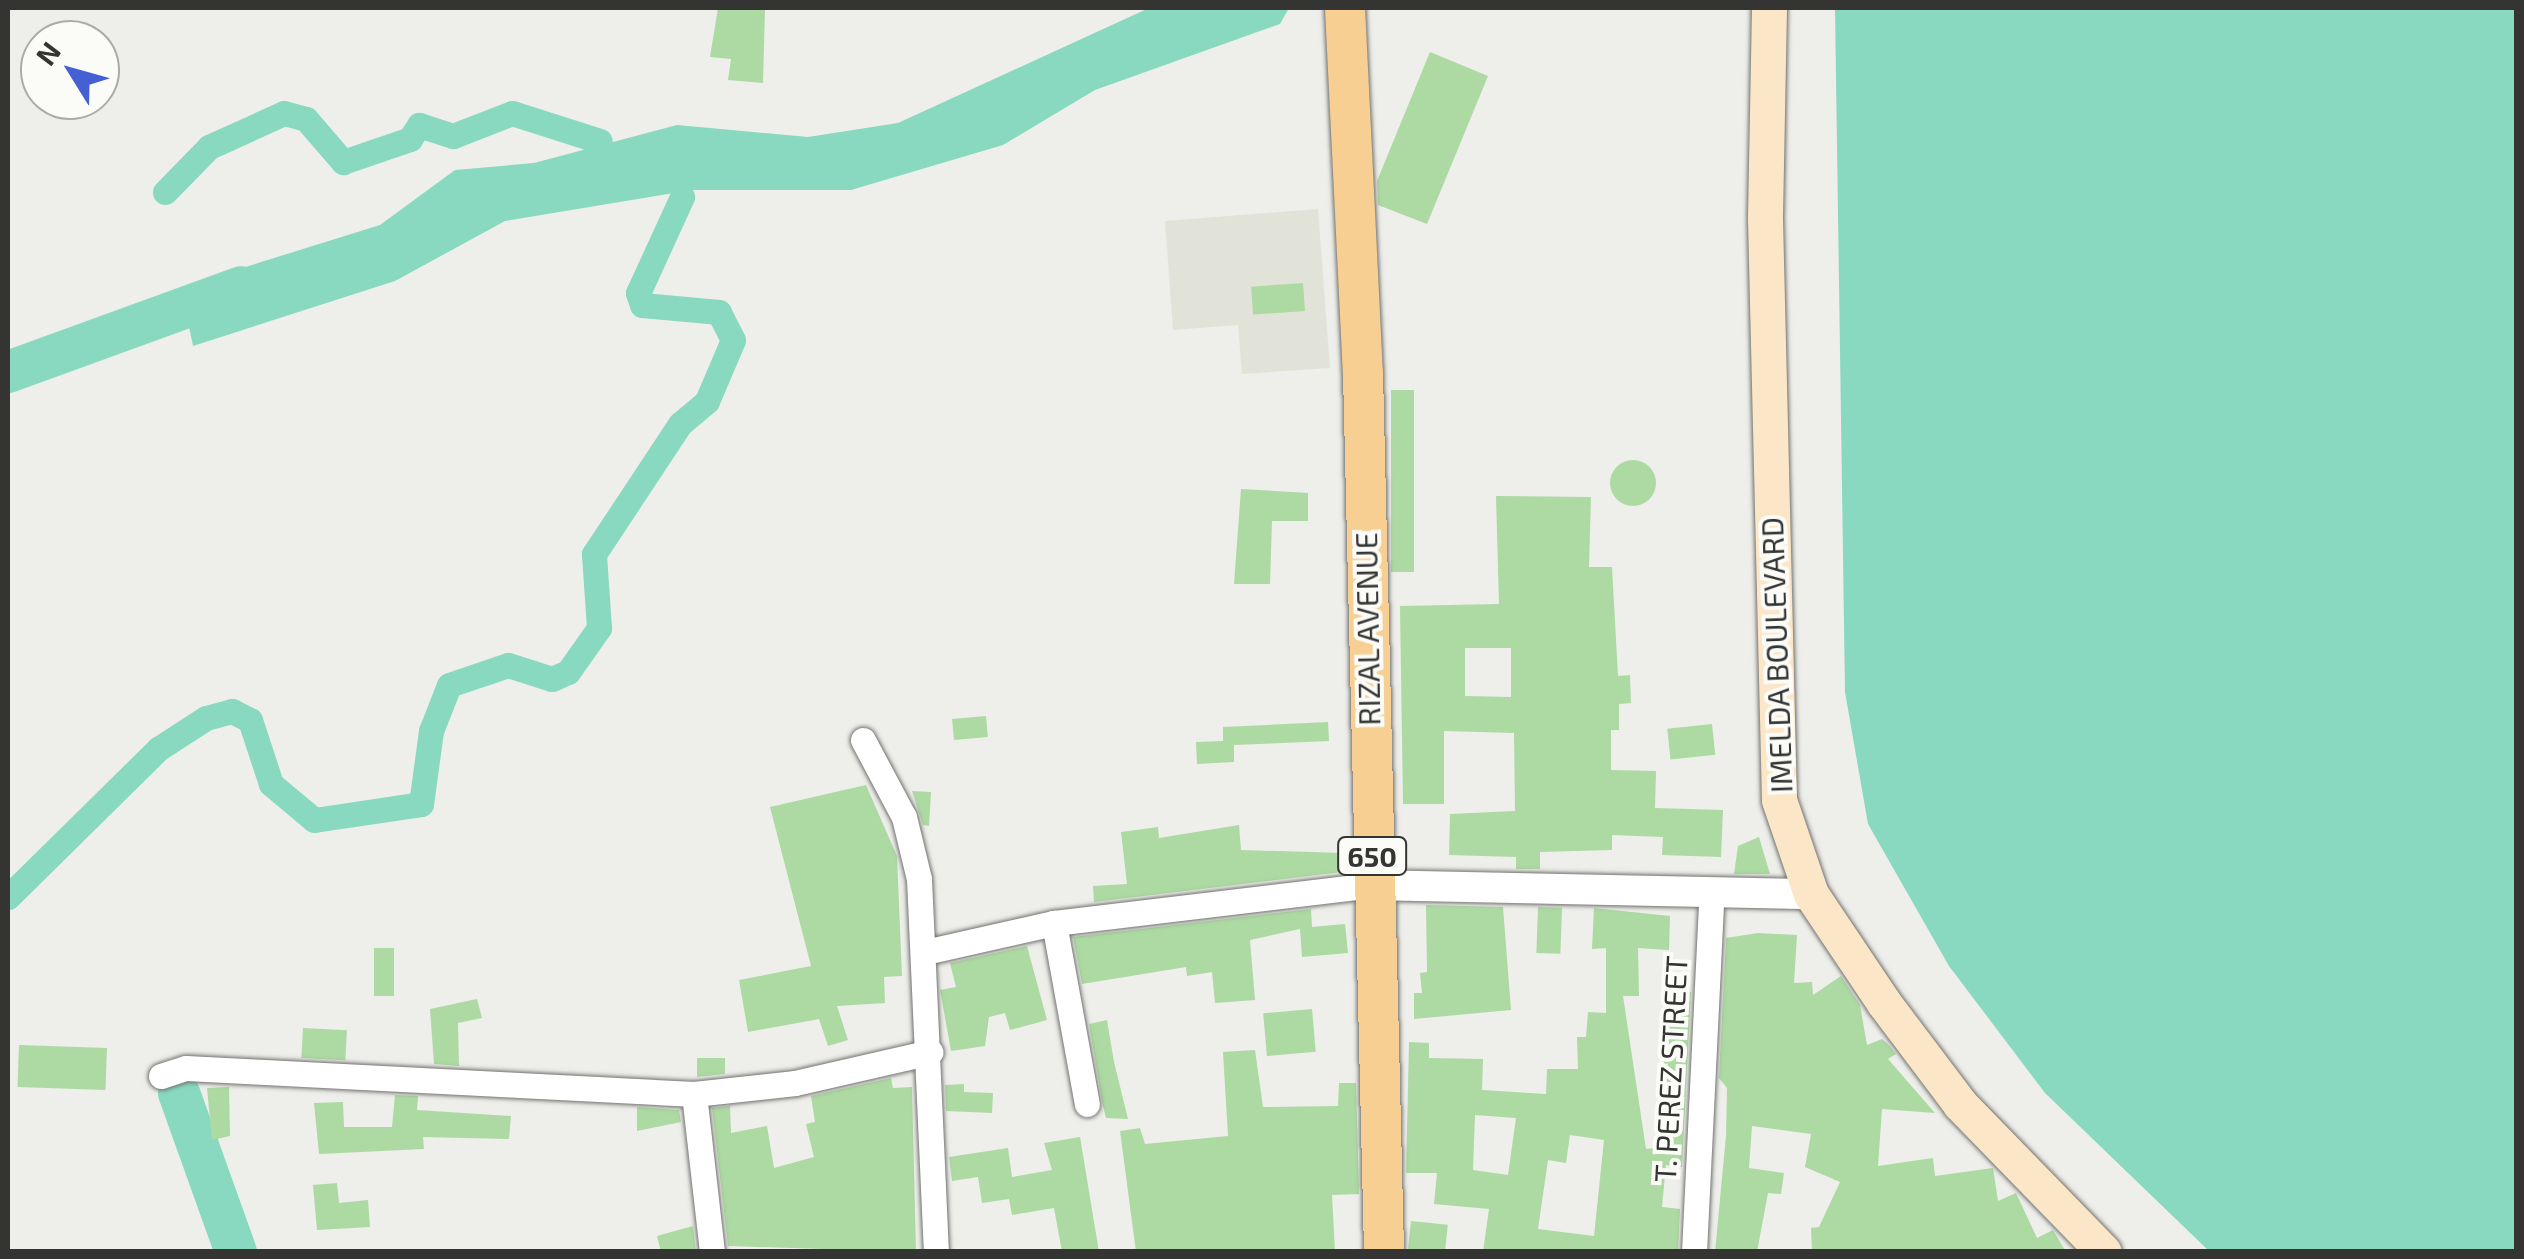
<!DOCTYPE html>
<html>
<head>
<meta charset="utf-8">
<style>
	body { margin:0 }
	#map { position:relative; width:2524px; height:1259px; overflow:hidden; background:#eeeeeb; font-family:"Exo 2",sans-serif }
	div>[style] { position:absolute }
	.built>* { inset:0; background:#e2e3d8 }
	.water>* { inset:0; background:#88d9c0 }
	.canal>* { height:25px; margin:-12.5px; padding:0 12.5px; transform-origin:12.5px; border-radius:12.5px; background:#88d9c0 }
	.river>* { height:42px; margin:-21px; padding:0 21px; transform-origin:21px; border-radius:21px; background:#88d9c0 }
	.building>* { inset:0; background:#add9a3; transform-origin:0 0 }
	.round { border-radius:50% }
	.roads { filter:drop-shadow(0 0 2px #72726f) drop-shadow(0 0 2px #72726f) }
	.minor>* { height:25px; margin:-12.5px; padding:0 12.5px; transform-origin:12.5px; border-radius:12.5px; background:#fff }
	.tertiary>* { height:30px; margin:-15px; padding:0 15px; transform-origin:15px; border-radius:15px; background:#fff }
	.secondary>* { height:35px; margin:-17.5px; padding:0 17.5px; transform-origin:17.5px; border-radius:17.5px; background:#fbe7c8 }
	.primary>* { height:40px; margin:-20px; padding:0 20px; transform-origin:20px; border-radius:20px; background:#f7cf92 }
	span { translate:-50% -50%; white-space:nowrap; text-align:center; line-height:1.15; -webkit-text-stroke:8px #fbfbf8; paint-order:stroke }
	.shield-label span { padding:2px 8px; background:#fbfbf8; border:2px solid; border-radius:8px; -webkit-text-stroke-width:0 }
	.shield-label { font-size:28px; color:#343433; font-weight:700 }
	.street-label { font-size:30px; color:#343433 }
	.frame { position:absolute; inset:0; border:10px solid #343433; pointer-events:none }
	.north { position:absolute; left:20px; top:20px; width:100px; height:100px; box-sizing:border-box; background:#fbfbf8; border:2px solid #ababa9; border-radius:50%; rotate:307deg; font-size:28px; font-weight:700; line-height:40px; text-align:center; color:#343433 }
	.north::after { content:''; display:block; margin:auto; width:35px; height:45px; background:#4560d3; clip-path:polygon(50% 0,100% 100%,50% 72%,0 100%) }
</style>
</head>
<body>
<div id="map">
	<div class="built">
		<div style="clip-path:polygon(1318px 209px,1330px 368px,1242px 374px,1238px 325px,1173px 330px,1165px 221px)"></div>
	</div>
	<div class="water">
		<div style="clip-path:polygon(1149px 8px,1289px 8px,1280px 24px,1095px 90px,1003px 145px,851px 190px,692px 190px,505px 221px,395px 281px,193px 346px,181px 287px,380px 225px,455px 170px,534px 163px,677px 125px,808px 137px,898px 123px)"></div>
		<div style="clip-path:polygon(1835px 8px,2516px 8px,2516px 1251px,2209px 1251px,2045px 1093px,1949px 966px,1868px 824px,1845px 692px)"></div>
	</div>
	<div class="canal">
		<div style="left:165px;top:192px;width:63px;rotate:-45.6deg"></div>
		<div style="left:209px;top:147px;width:82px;rotate:-24.4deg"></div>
		<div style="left:284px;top:113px;width:23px;rotate:15deg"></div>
		<div style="left:306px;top:119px;width:57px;rotate:49.3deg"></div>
		<div style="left:343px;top:162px;width:71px;rotate:-18.9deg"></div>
		<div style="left:410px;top:139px;width:17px;rotate:-57deg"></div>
		<div style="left:419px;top:125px;width:36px;rotate:18deg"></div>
		<div style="left:453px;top:136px;width:63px;rotate:-21.3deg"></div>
		<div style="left:512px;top:113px;width:92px;rotate:17.7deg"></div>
		<div style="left:8px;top:897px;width:211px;rotate:-44.6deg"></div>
		<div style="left:158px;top:749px;width:57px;rotate:-32.9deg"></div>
		<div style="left:206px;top:718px;width:27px;rotate:-15deg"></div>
		<div style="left:232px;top:711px;width:20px;rotate:27deg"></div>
		<div style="left:250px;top:720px;width:67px;rotate:71.8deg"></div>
		<div style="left:271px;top:784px;width:56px;rotate:39.9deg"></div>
		<div style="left:314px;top:820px;width:108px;rotate:-8.5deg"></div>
		<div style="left:421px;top:804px;width:74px;rotate:-82.2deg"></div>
		<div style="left:431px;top:731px;width:49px;rotate:-68.6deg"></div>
		<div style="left:449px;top:685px;width:62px;rotate:-18.7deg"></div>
		<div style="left:508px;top:665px;width:46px;rotate:17.7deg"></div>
		<div style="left:552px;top:679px;width:17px;rotate:-24deg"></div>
		<div style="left:568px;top:672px;width:54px;rotate:-54.8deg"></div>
		<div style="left:599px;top:628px;width:74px;rotate:-93.9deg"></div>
		<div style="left:594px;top:554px;width:156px;rotate:-56.5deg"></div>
		<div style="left:680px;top:424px;width:35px;rotate:-40deg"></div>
		<div style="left:707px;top:401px;width:66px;rotate:-66.9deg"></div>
		<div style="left:733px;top:340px;width:31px;rotate:-117deg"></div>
		<div style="left:719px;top:312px;width:77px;rotate:-174.8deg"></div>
		<div style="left:642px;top:305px;width:13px;rotate:-108deg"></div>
		<div style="left:638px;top:293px;width:106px;rotate:-65.4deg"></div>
	</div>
	<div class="river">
		<div style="left:8px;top:372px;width:248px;rotate:-20deg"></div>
		<div style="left:179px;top:1093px;width:169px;rotate:70.3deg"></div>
	</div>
	<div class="building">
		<div style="clip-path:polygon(718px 8px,765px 8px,763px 83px,728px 80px,731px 59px,710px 57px)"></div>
		<div style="clip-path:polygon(1430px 52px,1488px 76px,1427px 224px,1378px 205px,1377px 181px)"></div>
		<div style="left:1303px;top:283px;width:28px;height:52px;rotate:86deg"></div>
		<div style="left:1414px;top:390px;width:182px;height:23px;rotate:90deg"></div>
		<div class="round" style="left:1610px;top:460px;width:46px;height:46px"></div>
		<div style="clip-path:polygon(1241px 489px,1308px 493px,1308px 521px,1272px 521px,1270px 584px,1234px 584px)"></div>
		<div style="clip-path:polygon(evenodd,1496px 496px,1591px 497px,1589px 567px,1612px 567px,1618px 676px,1630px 675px,1631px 703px,1619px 704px,1619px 730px,1611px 730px,1611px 770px,1656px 771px,1655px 808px,1723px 810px,1721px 857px,1662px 855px,1663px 837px,1612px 835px,1612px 850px,1540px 852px,1540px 869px,1516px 869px,1516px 857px,1449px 855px,1450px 814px,1515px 811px,1514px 733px,1444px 731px,1444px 804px,1403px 804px,1400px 606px,1499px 604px,1496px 496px,1465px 648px,1511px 648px,1511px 697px,1465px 696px,1465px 648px)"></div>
		<div style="left:986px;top:716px;width:21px;height:34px;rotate:85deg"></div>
		<div style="clip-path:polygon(1328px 722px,1329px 741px,1234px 745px,1234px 762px,1197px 764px,1196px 742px,1223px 741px,1223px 727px)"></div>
		<div style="left:1712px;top:724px;width:31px;height:45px;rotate:84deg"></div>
		<div style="clip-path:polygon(866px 785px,897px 856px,902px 976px,884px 977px,885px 1003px,837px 1006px,848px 1040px,828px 1046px,819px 1019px,748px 1032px,739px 980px,811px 966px,770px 807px)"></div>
		<div style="clip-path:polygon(912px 791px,931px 792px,929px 826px,923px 825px)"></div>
		<div style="clip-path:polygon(1239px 825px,1241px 850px,1343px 853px,1342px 872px,1094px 902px,1093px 886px,1127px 884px,1121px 832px,1158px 827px,1159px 838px)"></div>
		<div style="clip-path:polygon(1759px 837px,1770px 874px,1734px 874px,1738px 846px)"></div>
		<div style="clip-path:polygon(1426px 905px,1503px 907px,1511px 1010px,1414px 1019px,1414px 993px,1422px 993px,1420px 973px,1427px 972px)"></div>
		<div style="left:1538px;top:907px;width:24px;height:46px;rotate:2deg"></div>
		<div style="clip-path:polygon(evenodd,1594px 908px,1670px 916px,1669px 950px,1638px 948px,1639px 996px,1623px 996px,1646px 1149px,1664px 1147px,1663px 992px,1691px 992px,1682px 1167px,1666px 1165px,1662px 1207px,1680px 1209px,1678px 1252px,1483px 1252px,1489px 1209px,1434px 1204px,1437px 1173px,1406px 1173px,1409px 1042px,1429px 1043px,1429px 1058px,1483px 1059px,1482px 1090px,1546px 1094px,1547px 1069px,1578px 1069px,1577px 1037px,1586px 1037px,1588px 1012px,1606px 1013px,1606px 948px,1592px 949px,1594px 908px,1475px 1115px,1516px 1118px,1508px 1175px,1473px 1170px,1475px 1115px,1594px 908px,1570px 1135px,1604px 1140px,1594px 1236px,1538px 1229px,1548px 1160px,1566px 1163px,1570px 1135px)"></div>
		<div style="clip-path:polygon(1311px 909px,1312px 927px,1345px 924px,1348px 953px,1302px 957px,1300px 929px,1250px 940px,1255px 1000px,1215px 1003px,1212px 972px,1187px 976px,1186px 967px,1082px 984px,1073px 937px)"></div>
		<div style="clip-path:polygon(1758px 933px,1797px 935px,1794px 983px,1812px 982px,1813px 995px,1841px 976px,1860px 1005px,1867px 1045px,1882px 1039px,1889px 1045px,1896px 1054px,1888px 1059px,1935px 1113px,1882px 1109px,1878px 1166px,1933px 1158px,1935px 1176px,1993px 1168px,1998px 1201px,2016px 1193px,2037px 1238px,2053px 1230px,2066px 1252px,1812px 1252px,1811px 1228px,1819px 1227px,1840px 1182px,1805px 1167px,1811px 1134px,1752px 1126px,1749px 1168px,1784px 1173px,1781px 1194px,1768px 1193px,1757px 1252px,1715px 1252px,1726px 1136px,1727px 1088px,1719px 1078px,1726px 938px)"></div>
		<div style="clip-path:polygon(1027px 946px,1047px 1020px,1010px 1030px,1005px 1013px,989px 1017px,985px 1046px,951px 1051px,940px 990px,956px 987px,950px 963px)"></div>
		<div style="left:394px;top:948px;width:48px;height:20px;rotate:90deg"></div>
		<div style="clip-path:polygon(477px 999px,482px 1018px,458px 1023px,459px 1066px,434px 1064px,430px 1009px)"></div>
		<div style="left:1312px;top:1009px;width:43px;height:49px;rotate:85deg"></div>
		<div style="clip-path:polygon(1107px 1020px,1114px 1062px,1128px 1119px,1106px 1118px,1103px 1106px,1089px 1024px)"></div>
		<div style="left:303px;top:1028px;width:44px;height:30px;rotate:3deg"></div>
		<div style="left:19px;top:1045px;width:88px;height:42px;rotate:2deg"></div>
		<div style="clip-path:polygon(1255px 1050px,1263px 1107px,1338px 1106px,1339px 1083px,1356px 1083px,1359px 1194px,1332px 1195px,1335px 1252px,1136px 1252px,1120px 1131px,1140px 1128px,1145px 1144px,1228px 1136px,1223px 1052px)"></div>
		<div style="clip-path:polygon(697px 1058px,725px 1058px,725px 1074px,697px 1077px)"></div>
		<div style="clip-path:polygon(891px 1078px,893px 1088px,912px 1087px,916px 1252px,728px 1246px,712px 1108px,730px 1106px,731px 1133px,767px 1126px,774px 1168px,814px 1157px,806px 1124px,815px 1122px,811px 1096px)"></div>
		<div style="clip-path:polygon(964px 1084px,964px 1092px,993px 1093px,992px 1113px,946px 1111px,945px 1085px)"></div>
		<div style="clip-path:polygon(229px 1087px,230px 1136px,212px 1140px,207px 1088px)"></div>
		<div style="clip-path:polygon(395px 1095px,418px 1096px,417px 1110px,511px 1116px,509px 1139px,423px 1137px,424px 1149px,319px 1154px,314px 1103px,343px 1102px,344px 1127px,392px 1127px)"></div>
		<div style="clip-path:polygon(637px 1107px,679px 1110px,681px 1122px,637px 1131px)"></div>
		<div style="clip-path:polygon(1080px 1137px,1099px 1252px,1062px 1252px,1054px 1208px,1012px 1215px,1009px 1199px,982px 1203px,978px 1177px,952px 1181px,949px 1157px,1008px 1148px,1012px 1177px,1052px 1170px,1044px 1143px)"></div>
		<div style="clip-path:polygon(337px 1183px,339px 1203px,368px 1200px,370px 1227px,317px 1230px,313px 1185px)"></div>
		<div style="left:1411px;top:1221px;width:37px;height:31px;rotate:6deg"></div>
		<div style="clip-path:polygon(693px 1226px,696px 1252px,661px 1252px,657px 1236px)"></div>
	</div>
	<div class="roads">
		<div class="minor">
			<div style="left:863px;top:740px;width:87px;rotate:62deg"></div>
			<div style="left:904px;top:817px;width:64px;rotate:76.4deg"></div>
			<div style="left:919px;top:879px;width:373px;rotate:87.4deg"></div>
			<div style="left:1054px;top:923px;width:184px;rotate:79.7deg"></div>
			<div style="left:925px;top:952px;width:132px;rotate:-12.7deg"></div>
			<div style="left:1054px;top:923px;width:321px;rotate:-6.8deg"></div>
			<div style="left:161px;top:1076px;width:26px;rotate:-18deg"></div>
			<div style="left:186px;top:1068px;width:509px;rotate:2.93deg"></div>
			<div style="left:694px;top:1094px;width:102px;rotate:-6.2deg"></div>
			<div style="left:795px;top:1083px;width:139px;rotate:-12.9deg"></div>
			<div style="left:694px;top:1094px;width:159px;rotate:83.5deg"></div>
			<div style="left:1694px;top:1252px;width:362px;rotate:-87.2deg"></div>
		</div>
		<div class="tertiary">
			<div style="left:1373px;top:885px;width:438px;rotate:1.2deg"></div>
		</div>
		<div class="secondary">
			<div style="left:1769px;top:8px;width:211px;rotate:91.1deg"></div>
			<div style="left:1765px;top:219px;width:581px;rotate:88.62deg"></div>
			<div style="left:1779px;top:800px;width:99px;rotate:71.2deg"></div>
			<div style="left:1811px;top:894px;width:131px;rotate:56.2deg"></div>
			<div style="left:1884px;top:1003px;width:126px;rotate:53deg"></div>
			<div style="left:1960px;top:1104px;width:206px;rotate:45.8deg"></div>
		</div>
		<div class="primary">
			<div style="left:1345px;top:8px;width:365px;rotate:87.2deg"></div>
			<div style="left:1363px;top:373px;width:879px;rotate:88.63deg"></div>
		</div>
	</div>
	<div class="shield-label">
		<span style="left:1372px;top:856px">650</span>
	</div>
	<div class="street-label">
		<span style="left:1367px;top:629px;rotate:-91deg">RIZAL AVENUE</span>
		<span style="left:1776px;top:655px;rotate:-92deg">IMELDA BOULEVARD</span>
		<span style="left:1670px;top:1069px;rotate:-87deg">T. PEREZ STREET</span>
	</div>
	<div class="frame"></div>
	<div class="north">N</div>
</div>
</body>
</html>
